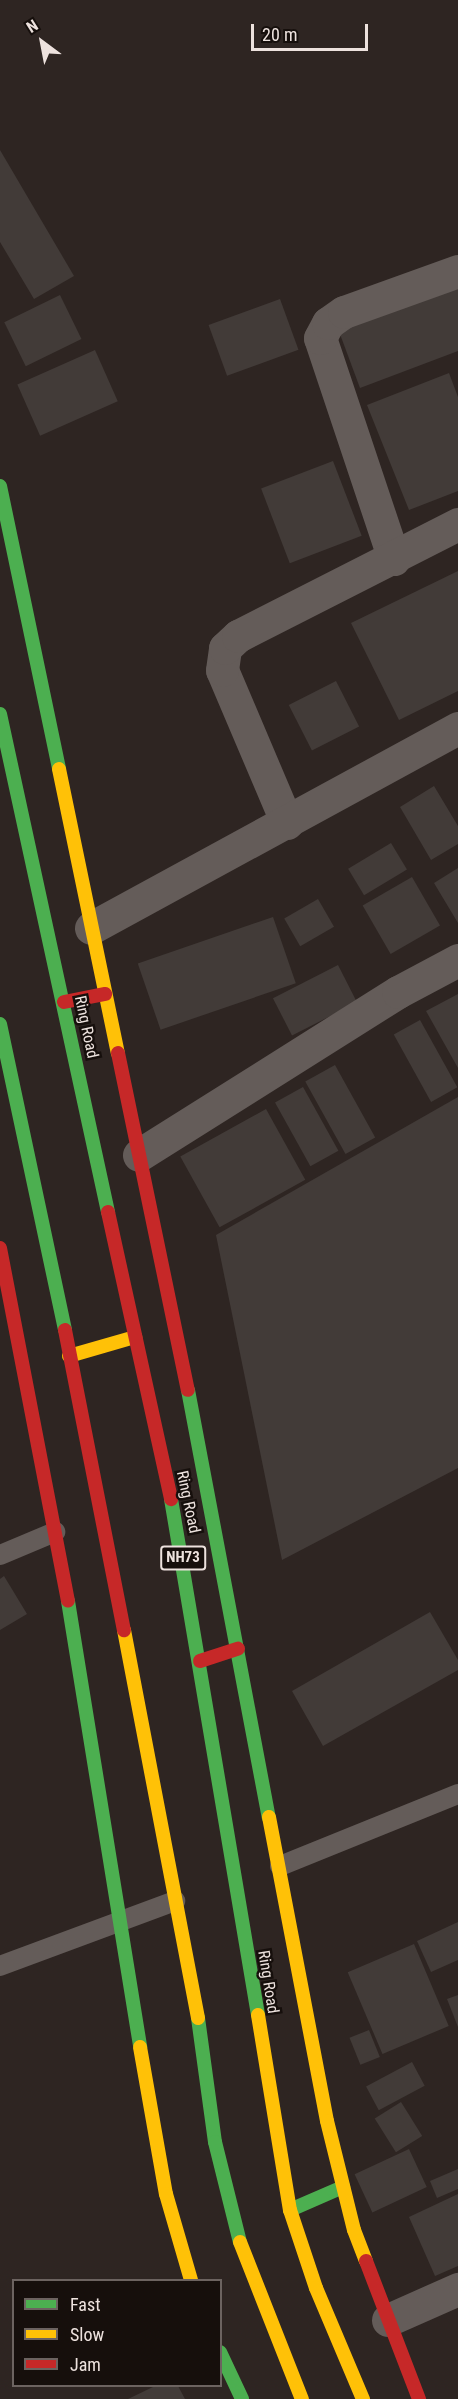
<!DOCTYPE html>
<html>
<head>
<meta charset="utf-8">
<style>
	body { margin:0 }
	#map { position:relative; width:458px; height:2399px; overflow:hidden; background:#2e2522; font-family:"Roboto Condensed",sans-serif }
	div>[style] { position:absolute }
	.building>* { inset:0; background:#423b38; transform-origin:0 0 }
	.lane>* { height:20px; margin:-10px; padding:0 10px; transform-origin:10px; border-radius:10px; background:#645c59 }
	.street>* { height:33px; margin:-16.5px; padding:0 16.5px; transform-origin:16.5px; border-radius:16.5px; background:#645c59 }
	.fast>* { height:14px; margin:-7px; padding:0 7px; transform-origin:7px; border-radius:7px; background:#4caf50 }
	.slow>* { height:14px; margin:-7px; padding:0 7px; transform-origin:7px; border-radius:7px; background:#ffc107 }
	.jam>* { height:14px; margin:-7px; padding:0 7px; transform-origin:7px; border-radius:7px; background:#c62828 }
	span { translate:-50% -50%; white-space:nowrap; text-align:center; line-height:1.15; -webkit-text-stroke:5px #160f0c; paint-order:stroke }
	.shield-label span { padding:2px 4px; background:#160f0c; border:2px solid; border-radius:4px; -webkit-text-stroke-width:0 }
	.shield-label { font-size:15px; color:#ede2de; font-weight:700 }
	.street-label { font-size:16px; color:#ede2de }
	.legend { position:absolute; left:12px; top:2279px; width:210px; height:108px; box-sizing:border-box; background:#160f0c; border:2px solid #6c6360; margin:0; padding:8px 10px; list-style:none; font-size:18px; color:#ede2de }
	.legend li { display:flex; align-items:center; gap:12px; height:30px }
	.legend b { width:30px; border:2px solid #6c6360 }
	.north { position:absolute; left:12px; top:12px; width:60px; height:60px; -webkit-text-stroke:4px #160f0c; paint-order:stroke; rotate:328deg; font-size:16px; font-weight:700; line-height:24px; text-align:center; color:#ede2de }
	.north::after { content:''; display:block; margin:auto; width:21px; height:27px; background:#ede2de; clip-path:polygon(50% 0,100% 100%,50% 72%,0 100%) }
	.scale { position:absolute; left:251px; top:24px; width:117px; height:27px; box-sizing:border-box; border:3px solid #ede2de; border-top:0; padding-left:8px; font-size:18px; line-height:21px; white-space:nowrap; color:#ede2de; -webkit-text-stroke:4px #160f0c; paint-order:stroke }
</style>
</head>
<body>
<div id="map">
	<div class="building">
		<div style="clip-path:polygon(0 150px,74px 276px,34px 299px,0 242px)"></div>
		<div style="clip-path:polygon(458px 281px,458px 351px,360px 388px,337px 326px)"></div>
		<div style="left:60px;top:295px;width:49px;height:62px;rotate:64deg"></div>
		<div style="left:280px;top:299px;width:54px;height:76px;rotate:70deg"></div>
		<div style="left:95px;top:350px;width:56px;height:85px;rotate:66deg"></div>
		<div style="clip-path:polygon(449px 373px,458px 397px,458px 491px,409px 510px,367px 405px)"></div>
		<div style="left:333px;top:461px;width:80px;height:77px;rotate:69deg"></div>
		<div style="clip-path:polygon(458px 571px,458px 691px,399px 720px,351px 623px)"></div>
		<div style="left:336px;top:681px;width:51px;height:53px;rotate:63deg"></div>
		<div style="clip-path:polygon(434px 786px,458px 826px,458px 844px,431px 860px,400px 807px)"></div>
		<div style="left:391px;top:843px;width:31px;height:50px;rotate:59deg"></div>
		<div style="clip-path:polygon(458px 868px,458px 923px,434px 883px)"></div>
		<div style="left:412px;top:877px;width:56px;height:57px;rotate:60deg"></div>
		<div style="left:318px;top:899px;width:32px;height:39px;rotate:60deg"></div>
		<div style="left:273px;top:917px;width:70px;height:143px;rotate:71deg"></div>
		<div style="left:338px;top:965px;width:42px;height:73px;rotate:63deg"></div>
		<div style="clip-path:polygon(458px 994px,458px 1068px,426px 1011px)"></div>
		<div style="left:420px;top:1020px;width:77px;height:30px;rotate:61deg"></div>
		<div style="left:335px;top:1065px;width:83px;height:34px;rotate:61deg"></div>
		<div style="left:303px;top:1087px;width:73px;height:32px;rotate:61deg"></div>
		<div style="clip-path:polygon(458px 1097px,458px 1468px,282px 1560px,216px 1235px)"></div>
		<div style="left:266px;top:1109px;width:81px;height:98px;rotate:61deg"></div>
		<div style="clip-path:polygon(4px 1576px,27px 1614px,0 1630px,0 1579px)"></div>
		<div style="clip-path:polygon(430px 1612px,458px 1660px,458px 1670px,323px 1746px,292px 1691px)"></div>
		<div style="clip-path:polygon(458px 1922px,458px 1960px,431px 1972px,417px 1941px)"></div>
		<div style="left:414px;top:1944px;width:89px;height:72px;rotate:67deg"></div>
		<div style="clip-path:polygon(458px 1995px,458px 2027px,447px 1999px)"></div>
		<div style="left:369px;top:2030px;width:29px;height:21px;rotate:68deg"></div>
		<div style="left:412px;top:2062px;width:27px;height:52px;rotate:62deg"></div>
		<div style="left:401px;top:2102px;width:40px;height:31px;rotate:58deg"></div>
		<div style="left:409px;top:2149px;width:42px;height:60px;rotate:65deg"></div>
		<div style="clip-path:polygon(458px 2169px,458px 2189px,437px 2198px,430px 2181px)"></div>
		<div style="clip-path:polygon(458px 2194px,458px 2266px,435px 2276px,409px 2217px)"></div>
		<div style="clip-path:polygon(155px 2386px,178px 2386px,185px 2399px,128px 2399px)"></div>
	</div>
	<div class="lane">
		<div style="left:0;top:1555px;width:60px;rotate:-22.7deg"></div>
		<div style="left:280px;top:1866px;width:192px;rotate:-22deg"></div>
		<div style="left:0;top:1966px;width:187px;rotate:-20.4deg"></div>
	</div>
	<div class="street">
		<div style="left:394px;top:559px;width:233px;rotate:-108.5deg"></div>
		<div style="left:320px;top:338px;width:17px;rotate:-62deg"></div>
		<div style="left:328px;top:323px;width:19px;rotate:-35deg"></div>
		<div style="left:344px;top:312px;width:121px;rotate:-19.8deg"></div>
		<div style="left:287px;top:823px;width:166px;rotate:-113deg"></div>
		<div style="left:222px;top:670px;width:22px;rotate:-82deg"></div>
		<div style="left:225px;top:648px;width:18px;rotate:-43deg"></div>
		<div style="left:238px;top:636px;width:247px;rotate:-27deg"></div>
		<div style="left:91px;top:928px;width:418px;rotate:-28.6deg"></div>
		<div style="left:139px;top:1155px;width:306px;rotate:-32.2deg"></div>
		<div style="left:398px;top:992px;width:68px;rotate:-28.1deg"></div>
		<div style="left:388px;top:2320px;width:77px;rotate:-23.9deg"></div>
	</div>
	<div class="fast">
		<div style="left:0;top:486px;width:289px;rotate:78.2deg"></div>
		<div style="left:0;top:714px;width:510px;rotate:77.76deg"></div>
		<div style="left:0;top:1024px;width:313px;rotate:78deg"></div>
		<div style="left:188px;top:1390px;width:435px;rotate:79.3deg"></div>
		<div style="left:171px;top:1499px;width:523px;rotate:80.43deg"></div>
		<div style="left:68px;top:1601px;width:452px;rotate:80.8deg"></div>
		<div style="left:198px;top:2018px;width:125px;rotate:82.2deg"></div>
		<div style="left:215px;top:2142px;width:103px;rotate:76deg"></div>
		<div style="left:290px;top:2210px;width:58px;rotate:-23.5deg"></div>
		<div style="left:220px;top:2352px;width:52px;rotate:64.9deg"></div>
	</div>
	<div class="slow">
		<div style="left:59px;top:769px;width:290px;rotate:78.3deg"></div>
		<div style="left:69px;top:1356px;width:69px;rotate:-16.1deg"></div>
		<div style="left:124px;top:1630px;width:395px;rotate:79.2deg"></div>
		<div style="left:269px;top:1817px;width:309px;rotate:79.2deg"></div>
		<div style="left:327px;top:2121px;width:112px;rotate:76.1deg"></div>
		<div style="left:354px;top:2230px;width:33px;rotate:69deg"></div>
		<div style="left:258px;top:2015px;width:198px;rotate:80.7deg"></div>
		<div style="left:290px;top:2210px;width:82px;rotate:71.6deg"></div>
		<div style="left:316px;top:2288px;width:121px;rotate:67.1deg"></div>
		<div style="left:140px;top:2047px;width:149px;rotate:80deg"></div>
		<div style="left:166px;top:2194px;width:90px;rotate:73.8deg"></div>
		<div style="left:240px;top:2242px;width:169px;rotate:68.5deg"></div>
	</div>
	<div class="jam">
		<div style="left:64px;top:1002px;width:42px;rotate:-11deg"></div>
		<div style="left:118px;top:1053px;width:344px;rotate:78.3deg"></div>
		<div style="left:108px;top:1212px;width:294px;rotate:77.6deg"></div>
		<div style="left:0;top:1248px;width:359px;rotate:79.1deg"></div>
		<div style="left:65px;top:1330px;width:306px;rotate:78.9deg"></div>
		<div style="left:200px;top:1661px;width:40px;rotate:-18deg"></div>
		<div style="left:366px;top:2261px;width:148px;rotate:69deg"></div>
	</div>
	<div class="shield-label">
		<span style="left:183px;top:1558px">NH73</span>
	</div>
	<div class="street-label">
		<span style="left:86px;top:1027px;rotate:78deg">Ring Road</span>
		<span style="left:188px;top:1502px;rotate:78deg">Ring Road</span>
		<span style="left:268px;top:1982px;rotate:81deg">Ring Road</span>
	</div>
	<ul class="legend">
	<li><b style="height:8px;background:#4caf50"></b>Fast</li>
	<li><b style="height:8px;background:#ffc107"></b>Slow</li>
	<li><b style="height:8px;background:#c62828"></b>Jam</li>
	</ul>
	<div class="north">N</div>
	<div class="scale">20 m</div>
</div>
</body>
</html>
